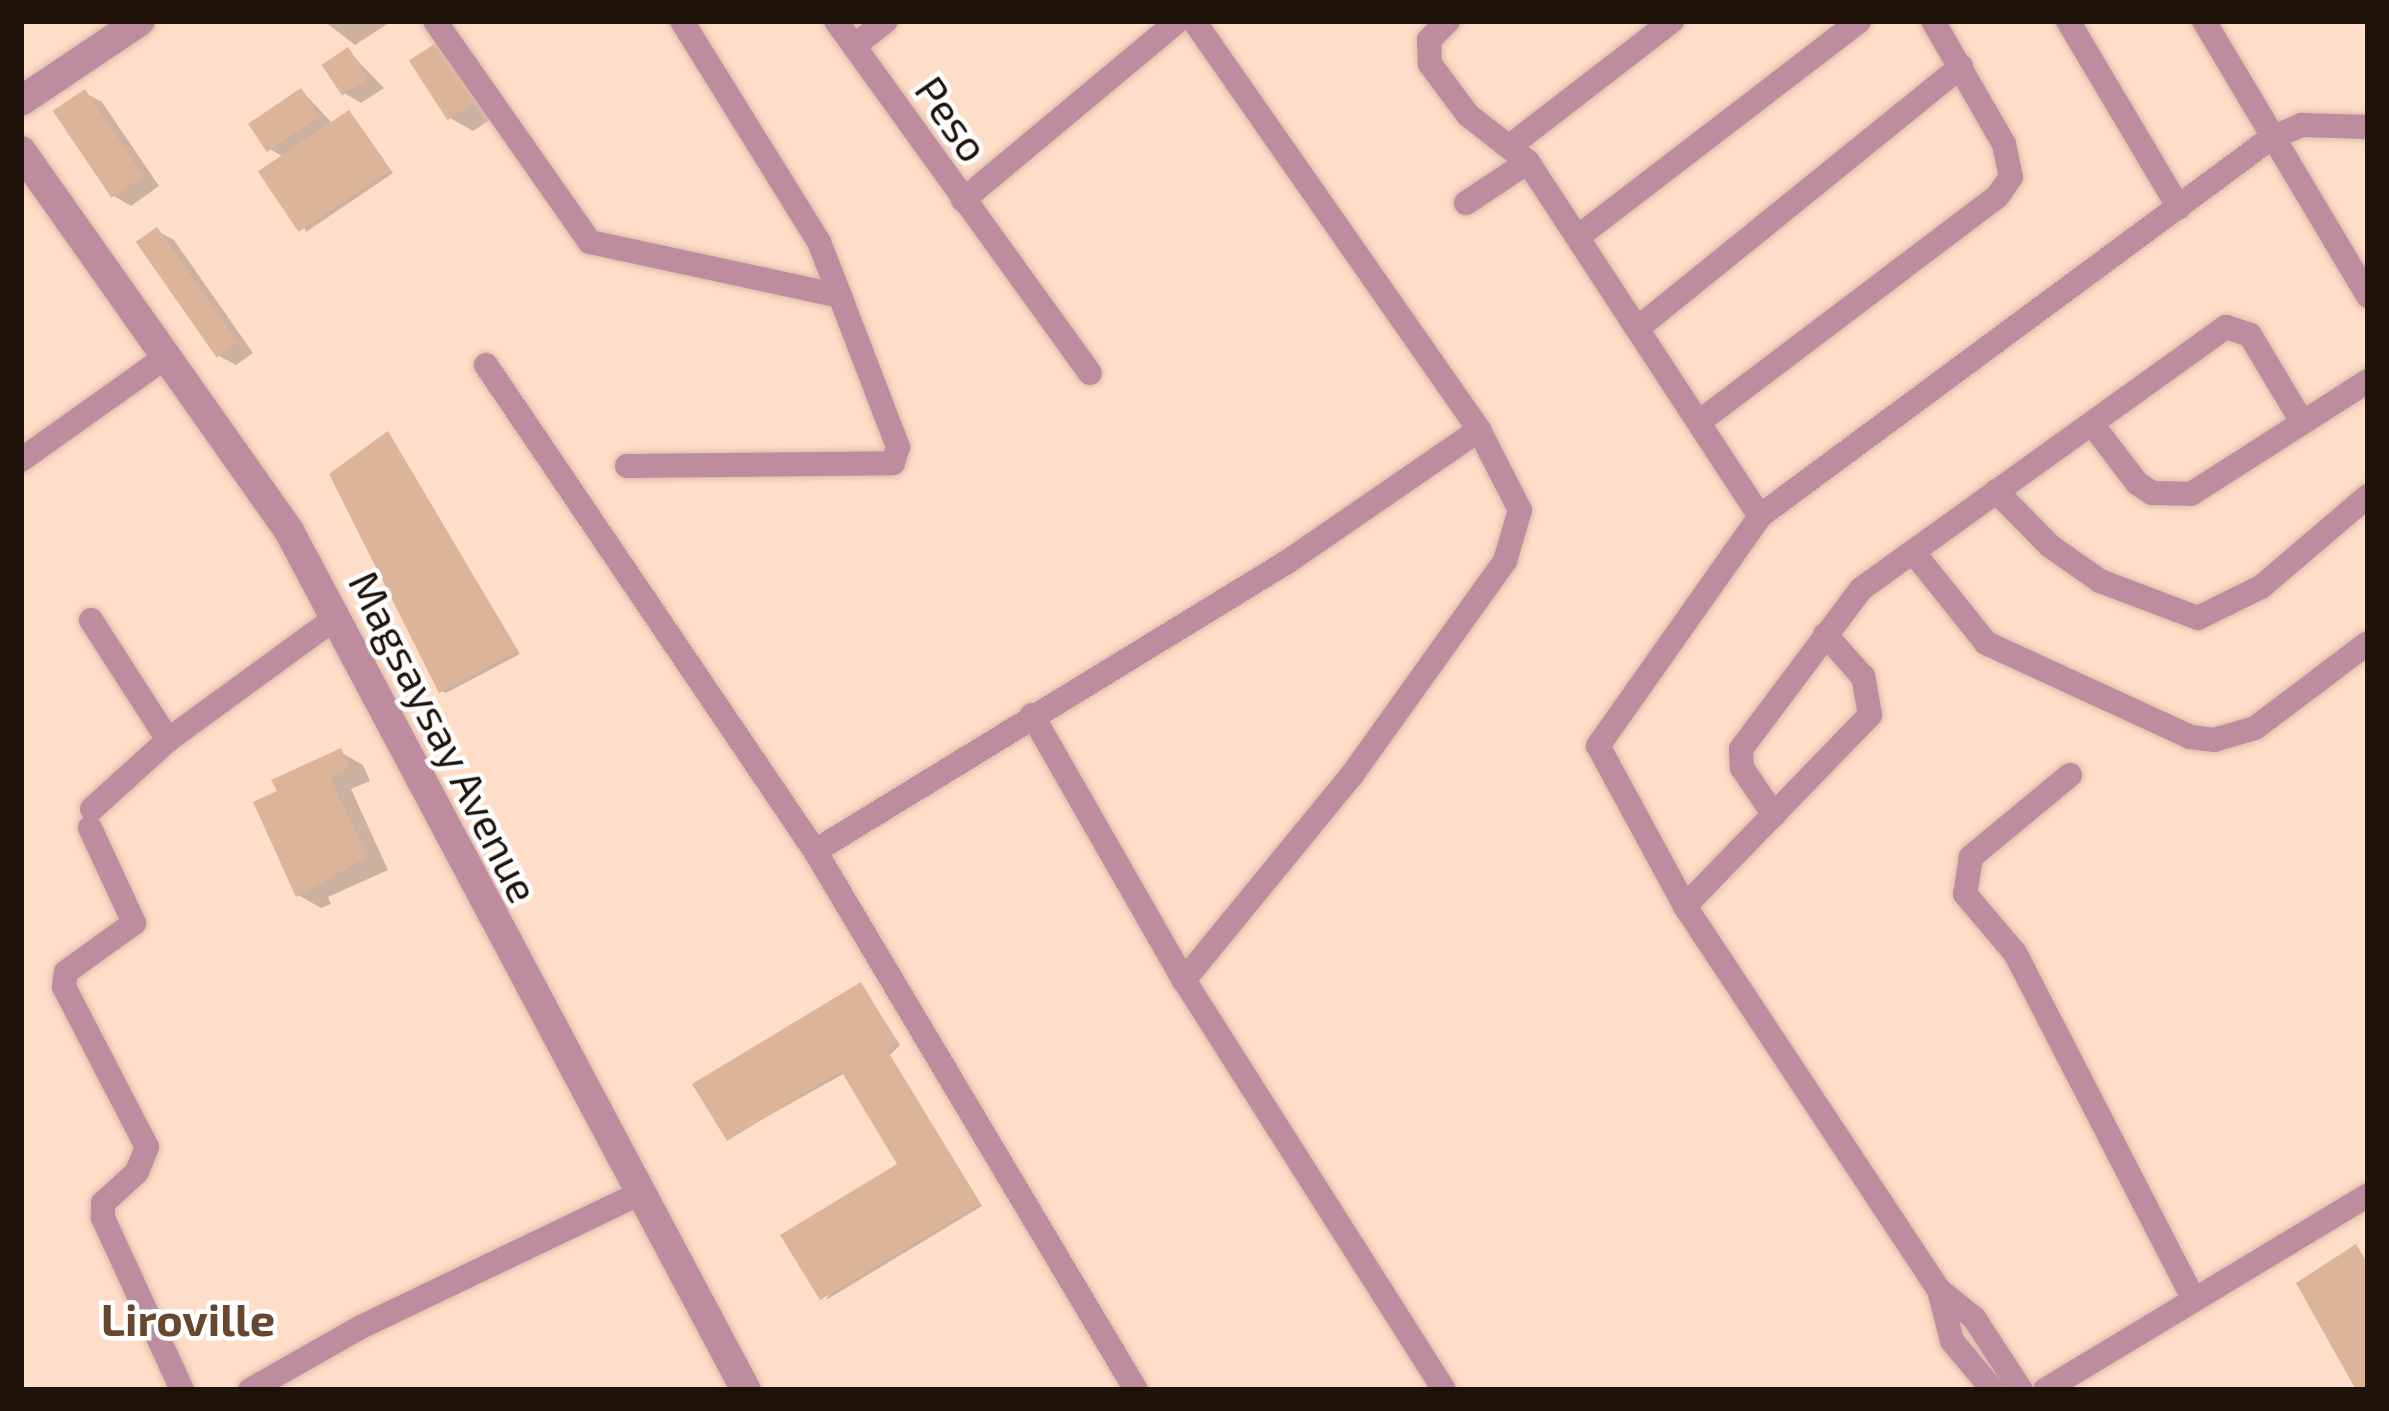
<!DOCTYPE html>
<html>
<head>
<meta charset="utf-8">
<style>
	body { margin:0 }
	#map { position:relative; width:2389px; height:1411px; overflow:hidden; background:#ffdec9; font-family:"Exo 2",sans-serif }
	div>[style] { position:absolute }
	.shadow>* { inset:0; background:#0003 }
	.building>* { inset:0; background:#dbb49a; transform-origin:0 0 }
	.roads { filter:drop-shadow(0 0 3px #dbbdaa) drop-shadow(0 0 3px #dbbdaa) }
	.minor>* { height:24px; margin:-12px; padding:0 12px; transform-origin:12px; border-radius:12px; background:#bd8c9e }
	.tertiary>* { height:30px; margin:-15px; padding:0 15px; transform-origin:15px; border-radius:15px; background:#bd8c9e }
	span { translate:-50% -50%; white-space:nowrap; text-align:center; line-height:1.15; -webkit-text-stroke:9px #fff; paint-order:stroke }
	.street-label { font-size:42px; color:#1f1208 }
	.neighbourhood-label { font-size:45px; color:#684730; font-weight:700 }
	.frame { position:absolute; inset:0; border:24px solid #1f1208; pointer-events:none }
</style>
</head>
<body>
<div id="map">
	<div class="shadow">
		<div style="clip-path:polygon(324px 21px,392px 21px,355px 45px)"></div>
		<div style="clip-path:polygon(348px 51px,384px 88px,361px 103px,344px 93px)"></div>
		<div style="clip-path:polygon(413px 61px,499px 114px,473px 131px,450px 118px)"></div>
		<div style="clip-path:polygon(302px 91px,333px 124px,353px 116px,393px 173px,306px 232px,284px 157px,268px 148px)"></div>
		<div style="clip-path:polygon(85px 93px,102px 102px,159px 186px,131px 206px,114px 196px)"></div>
		<div style="clip-path:polygon(157px 231px,174px 240px,253px 353px,236px 365px,219px 356px)"></div>
		<div style="clip-path:polygon(388px 434px,520px 654px,446px 693px,442px 691px)"></div>
		<div style="clip-path:polygon(340px 752px,363px 765px,370px 781px,351px 789px,388px 870px,328px 897px,331px 904px,321px 908px,298px 895px,257px 804px)"></div>
		<div style="clip-path:polygon(861px 985px,900px 1045px,890px 1055px,982px 1206px,826px 1300px,902px 1165px,845px 1073px,729px 1138px)"></div>
	</div>
	<div class="building">
		<div style="left:439px;top:41px;width:71px;height:36px;rotate:57deg"></div>
		<div style="left:348px;top:47px;width:37px;height:32px;rotate:56deg"></div>
		<div style="left:301px;top:88px;width:34px;height:64px;rotate:56deg"></div>
		<div style="left:85px;top:89px;width:105px;height:39px;rotate:56deg"></div>
		<div style="left:349px;top:110px;width:73px;height:110px;rotate:56deg"></div>
		<div style="left:157px;top:227px;width:141px;height:26px;rotate:55deg"></div>
		<div style="clip-path:polygon(388px 431px,518px 651px,439px 693px,329px 474px)"></div>
		<div style="clip-path:polygon(341px 748px,349px 768px,330px 777px,367px 857px,296px 897px,253px 802px,277px 791px,271px 780px)"></div>
		<div style="clip-path:polygon(861px 982px,897px 1042px,887px 1051px,980px 1204px,820px 1300px,780px 1235px,897px 1164px,841px 1071px,727px 1141px,692px 1084px)"></div>
		<div style="clip-path:polygon(2356px 1244px,2368px 1264px,2368px 1390px,2356px 1390px,2296px 1283px)"></div>
	</div>
	<div class="roads">
		<div class="minor">
			<div style="left:435px;top:21px;width:270px;rotate:55deg"></div>
			<div style="left:590px;top:242px;width:256px;rotate:12.2deg"></div>
			<div style="left:840px;top:296px;width:58px;rotate:-111.3deg"></div>
			<div style="left:819px;top:242px;width:260px;rotate:-121.8deg"></div>
			<div style="left:836px;top:21px;width:434px;rotate:54.2deg"></div>
			<div style="left:1194px;top:21px;width:499px;rotate:55.1deg"></div>
			<div style="left:1479px;top:430px;width:90px;rotate:62.9deg"></div>
			<div style="left:1520px;top:510px;width:53px;rotate:106.4deg"></div>
			<div style="left:1505px;top:561px;width:264px;rotate:125.6deg"></div>
			<div style="left:1351px;top:776px;width:264px;rotate:129.3deg"></div>
			<div style="left:1184px;top:980px;width:485px;rotate:57.6deg"></div>
			<div style="left:1448px;top:21px;width:27px;rotate:135deg"></div>
			<div style="left:1429px;top:40px;width:24px;rotate:88deg"></div>
			<div style="left:1430px;top:64px;width:64px;rotate:53.3deg"></div>
			<div style="left:1468px;top:115px;width:76px;rotate:38.1deg"></div>
			<div style="left:1528px;top:162px;width:423px;rotate:56.8deg"></div>
			<div style="left:2068px;top:21px;width:217px;rotate:59.3deg"></div>
			<div style="left:2204px;top:21px;width:320px;rotate:59.2deg"></div>
			<div style="left:855px;top:45px;width:39px;rotate:-38deg"></div>
			<div style="left:1510px;top:146px;width:205px;rotate:-37.7deg"></div>
			<div style="left:963px;top:200px;width:280px;rotate:-39.8deg"></div>
			<div style="left:1466px;top:203px;width:74px;rotate:-33.5deg"></div>
			<div style="left:1579px;top:236px;width:353px;rotate:-37.5deg"></div>
			<div style="left:1638px;top:328px;width:416px;rotate:-39deg"></div>
			<div style="left:486px;top:365px;width:587px;rotate:55.9deg"></div>
			<div style="left:815px;top:851px;width:627px;rotate:59.22deg"></div>
			<div style="left:1699px;top:422px;width:373px;rotate:-37.1deg"></div>
			<div style="left:1997px;top:197px;width:24px;rotate:-55deg"></div>
			<div style="left:2011px;top:177px;width:34px;rotate:-102deg"></div>
			<div style="left:2004px;top:144px;width:142px;rotate:-120deg"></div>
			<div style="left:2095px;top:428px;width:69px;rotate:52.6deg"></div>
			<div style="left:2137px;top:483px;width:18px;rotate:34deg"></div>
			<div style="left:2152px;top:493px;width:39px;rotate:1deg"></div>
			<div style="left:2191px;top:494px;width:210px;rotate:-32.6deg"></div>
			<div style="left:21px;top:460px;width:181px;rotate:-35.4deg"></div>
			<div style="left:627px;top:466px;width:266px;rotate:-0.6deg"></div>
			<div style="left:893px;top:463px;width:17px;rotate:-73deg"></div>
			<div style="left:898px;top:447px;width:162px;rotate:-111deg"></div>
			<div style="left:1996px;top:491px;width:77px;rotate:45.5deg"></div>
			<div style="left:2050px;top:546px;width:61px;rotate:35deg"></div>
			<div style="left:2100px;top:581px;width:105px;rotate:20.7deg"></div>
			<div style="left:2198px;top:618px;width:70px;rotate:-26.2deg"></div>
			<div style="left:2261px;top:587px;width:140px;rotate:-40.4deg"></div>
			<div style="left:1914px;top:553px;width:115px;rotate:51.3deg"></div>
			<div style="left:1986px;top:643px;width:225px;rotate:24.7deg"></div>
			<div style="left:2190px;top:737px;width:24px;rotate:7deg"></div>
			<div style="left:2214px;top:740px;width:43px;rotate:-16.3deg"></div>
			<div style="left:2255px;top:728px;width:141px;rotate:-37deg"></div>
			<div style="left:91px;top:620px;width:143px;rotate:57.3deg"></div>
			<div style="left:1032px;top:715px;width:305px;rotate:60.2deg"></div>
			<div style="left:2070px;top:775px;width:129px;rotate:140.4deg"></div>
			<div style="left:1971px;top:857px;width:37px;rotate:99deg"></div>
			<div style="left:1965px;top:894px;width:77px;rotate:49.7deg"></div>
			<div style="left:2015px;top:953px;width:386px;rotate:62.7deg"></div>
			<div style="left:92px;top:809px;width:103px;rotate:-42.2deg"></div>
			<div style="left:168px;top:740px;width:210px;rotate:-36.1deg"></div>
			<div style="left:1774px;top:815px;width:57px;rotate:-124.2deg"></div>
			<div style="left:1742px;top:768px;width:19px;rotate:-93deg"></div>
			<div style="left:1741px;top:749px;width:200px;rotate:-53.1deg"></div>
			<div style="left:1861px;top:589px;width:449px;rotate:-35.7deg"></div>
			<div style="left:2226px;top:327px;width:25px;rotate:18deg"></div>
			<div style="left:2250px;top:335px;width:101px;rotate:59.1deg"></div>
			<div style="left:90px;top:828px;width:105px;rotate:65.1deg"></div>
			<div style="left:134px;top:923px;width:84px;rotate:144.2deg"></div>
			<div style="left:66px;top:972px;width:15px;rotate:98deg"></div>
			<div style="left:64px;top:987px;width:180px;rotate:62.6deg"></div>
			<div style="left:147px;top:1147px;width:27px;rotate:112deg"></div>
			<div style="left:137px;top:1172px;width:46px;rotate:137.6deg"></div>
			<div style="left:103px;top:1203px;width:15px;rotate:90deg"></div>
			<div style="left:103px;top:1218px;width:189px;rotate:65.3deg"></div>
			<div style="left:815px;top:851px;width:553px;rotate:-31.48deg"></div>
			<div style="left:1287px;top:562px;width:233px;rotate:-34.5deg"></div>
			<div style="left:1685px;top:906px;width:266px;rotate:-45.9deg"></div>
			<div style="left:1870px;top:715px;width:39px;rotate:-100deg"></div>
			<div style="left:1863px;top:677px;width:57px;rotate:-131.5deg"></div>
			<div style="left:1939px;top:1290px;width:53px;rotate:75.7deg"></div>
			<div style="left:1952px;top:1341px;width:64px;rotate:50.1deg"></div>
			<div style="left:250px;top:1390px;width:128px;rotate:-29.6deg"></div>
			<div style="left:361px;top:1327px;width:307px;rotate:-25.6deg"></div>
			<div style="left:2021px;top:1390px;width:86px;rotate:-123.1deg"></div>
			<div style="left:1974px;top:1318px;width:45px;rotate:-141.3deg"></div>
			<div style="left:1939px;top:1290px;width:460px;rotate:-123.5deg"></div>
			<div style="left:1685px;top:906px;width:182px;rotate:-118.5deg"></div>
			<div style="left:1598px;top:746px;width:281px;rotate:-54.8deg"></div>
			<div style="left:1760px;top:516px;width:636px;rotate:-36.49deg"></div>
			<div style="left:2271px;top:138px;width:34px;rotate:-23deg"></div>
			<div style="left:2302px;top:125px;width:66px;rotate:1.7deg"></div>
			<div style="left:2045px;top:1390px;width:377px;rotate:-31.1deg"></div>
		</div>
		<div class="tertiary">
			<div style="left:21px;top:101px;width:143px;rotate:-33.9deg"></div>
			<div style="left:21px;top:151px;width:465px;rotate:54.8deg"></div>
			<div style="left:289px;top:531px;width:973px;rotate:61.99deg"></div>
		</div>
	</div>
	<div class="street-label">
		<span style="left:953px;top:118px;rotate:55deg">Peso</span>
		<span style="left:445px;top:736px;rotate:63deg">Magsaysay Avenue</span>
	</div>
	<div class="neighbourhood-label">
		<span style="left:188px;top:1319px">Liroville</span>
	</div>
	<div class="frame"></div>
</div>
</body>
</html>
